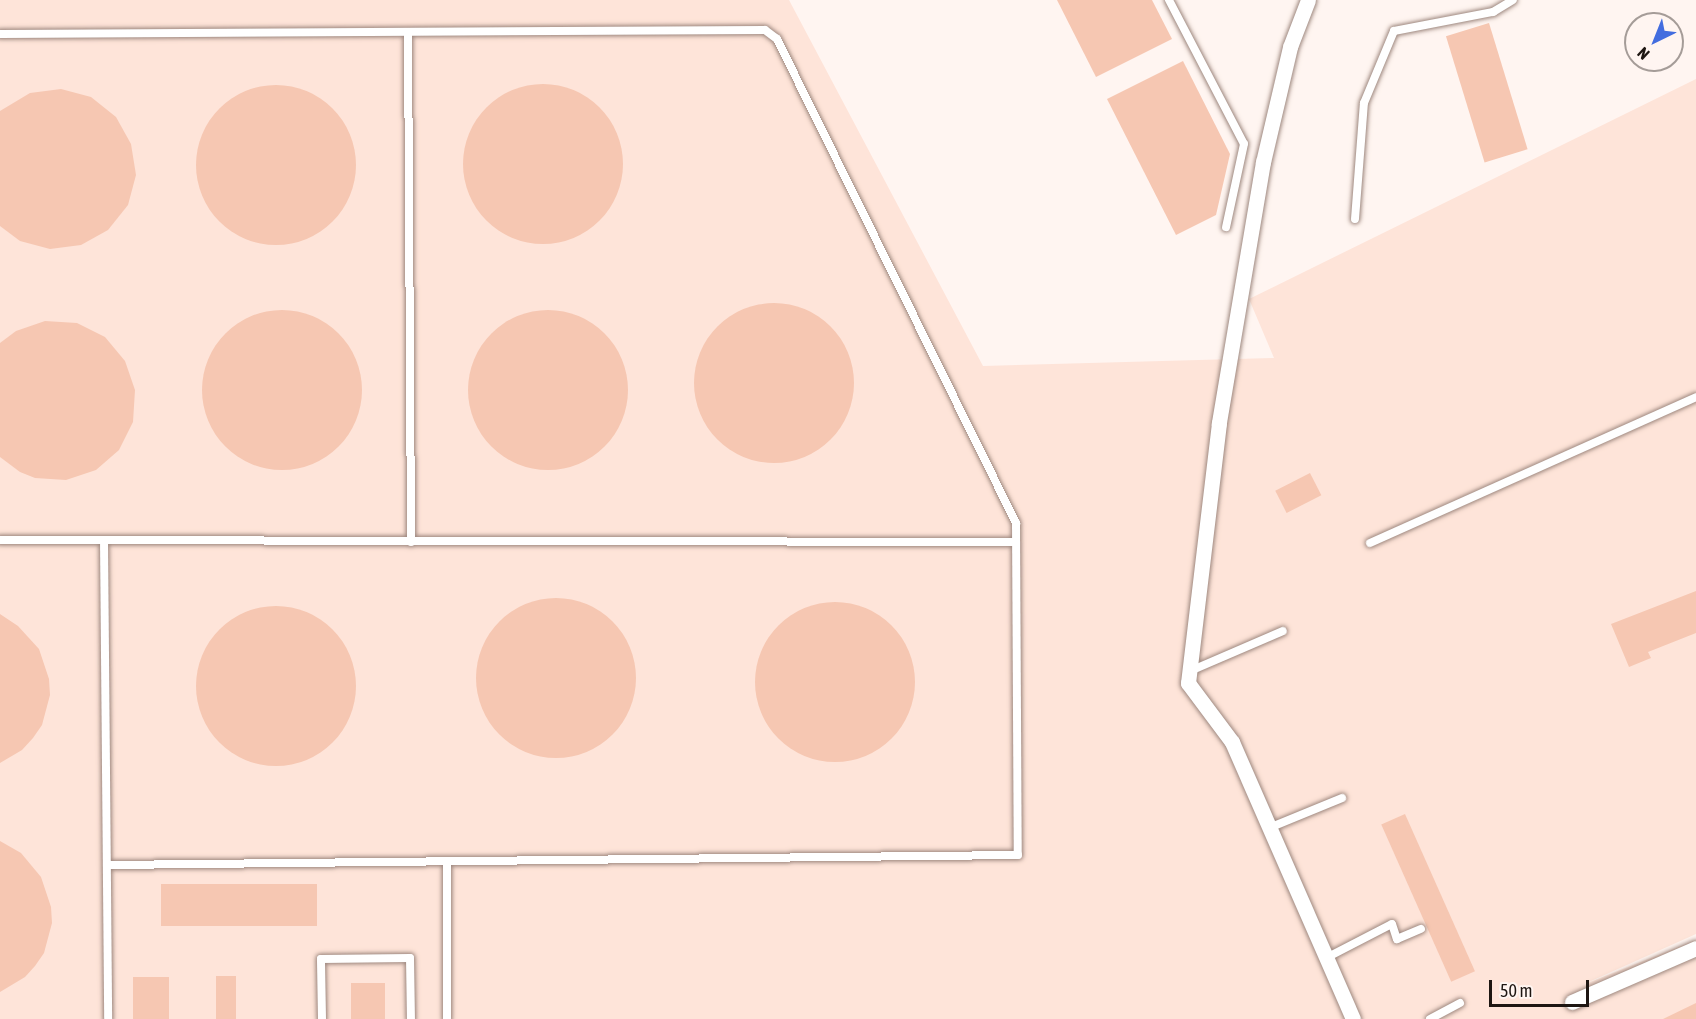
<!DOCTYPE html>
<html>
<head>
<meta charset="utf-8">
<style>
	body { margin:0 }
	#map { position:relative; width:1696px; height:1019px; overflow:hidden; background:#fff5f1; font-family:"Asap Condensed",sans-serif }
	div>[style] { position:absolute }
	.built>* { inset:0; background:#fee4d9 }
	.building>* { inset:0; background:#f6c7b2; transform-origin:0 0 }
	.round { border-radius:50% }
	.roads { filter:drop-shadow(0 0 2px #9e887f) drop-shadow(0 0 2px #9e887f) }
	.service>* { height:8px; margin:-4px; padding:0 4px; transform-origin:4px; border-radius:4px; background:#fff }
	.minor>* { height:15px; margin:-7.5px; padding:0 7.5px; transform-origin:7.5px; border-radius:7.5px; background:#fff }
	span { translate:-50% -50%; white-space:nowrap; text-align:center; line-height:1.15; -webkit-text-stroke:4.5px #fff5f1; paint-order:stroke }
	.north { position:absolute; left:1624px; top:12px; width:60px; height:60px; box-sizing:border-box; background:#fff5f1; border:2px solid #a59c98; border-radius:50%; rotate:223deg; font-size:16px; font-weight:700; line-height:24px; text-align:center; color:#1e1612 }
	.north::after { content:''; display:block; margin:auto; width:21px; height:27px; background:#436ddf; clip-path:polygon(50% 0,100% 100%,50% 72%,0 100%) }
	.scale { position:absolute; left:1489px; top:980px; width:100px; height:27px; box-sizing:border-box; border:3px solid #1e1612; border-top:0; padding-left:8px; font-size:18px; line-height:21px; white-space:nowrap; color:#1e1612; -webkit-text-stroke:4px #fff5f1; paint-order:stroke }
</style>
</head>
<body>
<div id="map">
	<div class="built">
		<div style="clip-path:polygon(0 0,789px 0,983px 366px,1274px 358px,1249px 299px,1696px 79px,1696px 934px,1580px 986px,1696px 940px,1696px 1019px,0 1019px)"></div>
	</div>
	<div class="building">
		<div style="clip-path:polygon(1057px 0,1152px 0,1172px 39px,1096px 77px)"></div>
		<div style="left:1489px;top:23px;width:132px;height:45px;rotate:73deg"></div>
		<div style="clip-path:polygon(1183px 61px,1230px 154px,1216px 215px,1176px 235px,1107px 99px)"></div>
		<div class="round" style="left:463px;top:84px;width:160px;height:160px"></div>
		<div class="round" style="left:196px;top:85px;width:160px;height:160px"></div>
		<div style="clip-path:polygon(61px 89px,91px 97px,116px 117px,131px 144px,136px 175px,128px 205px,108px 230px,81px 245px,50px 249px,20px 241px,0 226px,0 111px,30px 93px)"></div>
		<div class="round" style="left:694px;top:303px;width:160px;height:160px"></div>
		<div class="round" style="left:202px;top:310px;width:160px;height:160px"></div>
		<div class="round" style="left:468px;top:310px;width:160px;height:160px"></div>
		<div style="clip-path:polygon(45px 321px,77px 323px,105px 337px,125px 361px,135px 390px,133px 422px,119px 450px,96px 470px,66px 480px,35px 478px,20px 472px,0 457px,0 343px,16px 331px)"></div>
		<div style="left:1310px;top:473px;width:25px;height:39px;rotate:63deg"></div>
		<div style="clip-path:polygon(1696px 591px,1696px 633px,1648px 652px,1651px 658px,1629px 667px,1611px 624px)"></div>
		<div class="round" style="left:476px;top:598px;width:160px;height:160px"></div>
		<div class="round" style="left:755px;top:602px;width:160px;height:160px"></div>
		<div class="round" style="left:196px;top:606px;width:160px;height:160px"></div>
		<div style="clip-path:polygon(0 614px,18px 626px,39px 649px,49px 679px,50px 695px,42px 725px,33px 738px,22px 750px,0 763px)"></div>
		<div style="left:1405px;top:814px;width:172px;height:26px;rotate:66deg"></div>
		<div style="clip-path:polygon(0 841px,21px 853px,41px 877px,51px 907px,52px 923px,44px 953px,35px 966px,25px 977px,0 992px)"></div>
		<div style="left:317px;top:884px;width:42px;height:156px;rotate:90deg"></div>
		<div style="left:216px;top:976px;width:20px;height:43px"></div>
		<div style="left:133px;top:977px;width:36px;height:42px"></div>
		<div style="left:351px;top:983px;width:34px;height:36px"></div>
		<div style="clip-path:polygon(1696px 1003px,1696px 1019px,1663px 1019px)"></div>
	</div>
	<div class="roads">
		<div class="service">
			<div style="left:1169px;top:0;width:162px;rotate:62.5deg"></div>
			<div style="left:1244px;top:144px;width:85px;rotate:102.2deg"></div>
			<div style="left:408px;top:32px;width:510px;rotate:89.66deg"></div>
			<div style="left:0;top:34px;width:765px;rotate:-0.3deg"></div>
			<div style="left:765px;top:30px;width:15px;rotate:37deg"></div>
			<div style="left:777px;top:39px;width:540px;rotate:63.72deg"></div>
			<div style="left:1016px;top:523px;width:332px;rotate:89.7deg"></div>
			<div style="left:1018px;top:855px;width:910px;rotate:179.37deg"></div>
			<div style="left:1355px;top:219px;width:116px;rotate:-85.6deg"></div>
			<div style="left:1364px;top:103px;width:78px;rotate:-67.4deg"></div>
			<div style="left:1394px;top:31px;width:101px;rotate:-10.9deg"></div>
			<div style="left:1493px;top:12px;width:23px;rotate:-31deg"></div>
			<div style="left:0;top:540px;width:1016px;rotate:0.11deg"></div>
			<div style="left:104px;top:540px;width:479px;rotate:89.5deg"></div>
			<div style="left:1370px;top:543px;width:357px;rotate:-24.1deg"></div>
			<div style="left:1190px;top:671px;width:101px;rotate:-23.3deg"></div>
			<div style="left:1269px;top:828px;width:79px;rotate:-22.3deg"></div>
			<div style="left:447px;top:861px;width:158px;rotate:90deg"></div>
			<div style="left:1326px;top:958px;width:74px;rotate:-27.3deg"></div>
			<div style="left:1392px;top:924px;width:16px;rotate:72deg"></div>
			<div style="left:1397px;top:939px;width:26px;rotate:-23deg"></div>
			<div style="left:322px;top:1019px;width:60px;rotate:-91deg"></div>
			<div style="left:321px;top:959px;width:89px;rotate:-0.6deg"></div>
			<div style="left:410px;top:958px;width:61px;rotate:89.1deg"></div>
			<div style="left:1430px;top:1019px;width:34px;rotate:-28deg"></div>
		</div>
		<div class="minor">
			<div style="left:1308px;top:0;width:50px;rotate:111deg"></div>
			<div style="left:1290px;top:47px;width:118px;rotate:103.2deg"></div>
			<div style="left:1263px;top:162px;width:265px;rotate:99.6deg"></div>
			<div style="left:1219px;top:423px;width:262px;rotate:96.8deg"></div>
			<div style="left:1188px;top:683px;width:74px;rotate:53.3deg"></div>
			<div style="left:1232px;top:742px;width:302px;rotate:66.4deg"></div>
			<div style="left:1572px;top:1002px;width:135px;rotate:-23.5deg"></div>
		</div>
	</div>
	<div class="north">N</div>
	<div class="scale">50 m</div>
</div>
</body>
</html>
